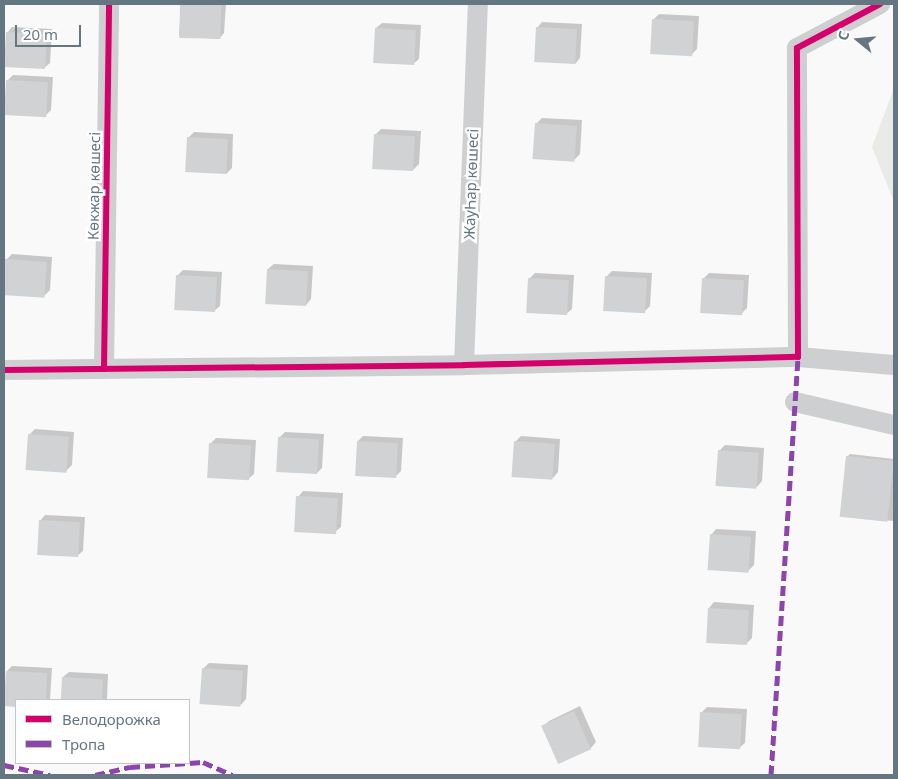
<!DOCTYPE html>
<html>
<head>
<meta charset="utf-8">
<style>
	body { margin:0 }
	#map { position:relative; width:898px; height:779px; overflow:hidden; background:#f9f9f9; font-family:"Noto Sans",sans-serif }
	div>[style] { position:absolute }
	.green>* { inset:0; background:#e8ebe6 }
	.shadow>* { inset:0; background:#0003 }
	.building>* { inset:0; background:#d0d2d3; transform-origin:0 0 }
	.minor>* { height:20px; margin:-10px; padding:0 10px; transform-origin:10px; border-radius:10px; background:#cecfd0 }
	.quiet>* { height:5px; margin-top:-2.5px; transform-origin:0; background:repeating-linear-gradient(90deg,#8e44ad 0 10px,transparent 0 15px) }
	.cycleway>* { height:6px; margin:-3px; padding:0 3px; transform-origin:3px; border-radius:3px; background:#d6006c }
	span { translate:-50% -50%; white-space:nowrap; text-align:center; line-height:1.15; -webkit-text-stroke:5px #fff; paint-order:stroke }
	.street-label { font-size:15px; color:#657683 }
	.frame { position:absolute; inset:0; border:5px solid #657683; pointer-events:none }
	.legend { position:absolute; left:15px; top:699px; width:175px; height:65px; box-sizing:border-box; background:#fff; border:1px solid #c1c8cd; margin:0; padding:6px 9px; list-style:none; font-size:15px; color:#657683 }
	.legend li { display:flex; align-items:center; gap:10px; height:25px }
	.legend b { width:25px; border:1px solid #c1c8cd }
	.north { position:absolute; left:833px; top:15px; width:50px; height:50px; -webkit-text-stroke:4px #fff; paint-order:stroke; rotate:287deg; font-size:14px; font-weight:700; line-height:20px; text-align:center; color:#657683 }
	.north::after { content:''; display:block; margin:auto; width:18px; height:22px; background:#657683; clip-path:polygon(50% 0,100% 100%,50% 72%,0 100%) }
	.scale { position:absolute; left:15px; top:25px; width:66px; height:22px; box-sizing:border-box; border:2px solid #657683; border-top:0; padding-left:6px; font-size:15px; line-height:18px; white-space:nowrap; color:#657683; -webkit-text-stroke:4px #fff; paint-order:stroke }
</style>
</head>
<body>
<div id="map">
	<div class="green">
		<div style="clip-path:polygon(894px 88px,894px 202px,872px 147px)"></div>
	</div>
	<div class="shadow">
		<div style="clip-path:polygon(181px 4px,226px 4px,224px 33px,219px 39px,179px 36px)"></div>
		<div style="clip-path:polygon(659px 14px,699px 16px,697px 49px,691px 55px,654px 19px)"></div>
		<div style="clip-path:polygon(542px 22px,582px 24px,580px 58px,575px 64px,537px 28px)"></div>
		<div style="clip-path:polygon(382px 23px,421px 25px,419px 59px,413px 64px,376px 28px)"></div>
		<div style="clip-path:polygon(12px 27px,52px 29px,50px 63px,44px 68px,7px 33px)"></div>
		<div style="clip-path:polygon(13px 75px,53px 77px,51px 110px,45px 116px,8px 80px)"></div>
		<div style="clip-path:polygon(542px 118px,582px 120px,580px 154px,574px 160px,536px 124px)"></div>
		<div style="clip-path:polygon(381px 129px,421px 131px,419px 164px,413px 170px,376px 134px)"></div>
		<div style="clip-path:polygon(194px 132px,233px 134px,232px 168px,226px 174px,188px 138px)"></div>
		<div style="clip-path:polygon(12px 254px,52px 257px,50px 290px,44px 296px,6px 260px)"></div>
		<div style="clip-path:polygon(274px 264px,313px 266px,311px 299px,306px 305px,268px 269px)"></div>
		<div style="clip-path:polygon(183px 270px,222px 272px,220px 306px,214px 311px,177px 276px)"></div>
		<div style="clip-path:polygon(612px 271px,652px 273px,650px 306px,644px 312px,607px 276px)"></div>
		<div style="clip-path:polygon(535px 273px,574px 275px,572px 309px,566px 314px,529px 279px)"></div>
		<div style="clip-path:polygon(709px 273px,749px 275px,747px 308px,741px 314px,704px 278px)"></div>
		<div style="clip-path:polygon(35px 429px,74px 432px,72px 465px,66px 471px,29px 435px)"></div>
		<div style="clip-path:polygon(285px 432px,324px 434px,322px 468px,316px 474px,279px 438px)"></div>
		<div style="clip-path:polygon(363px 436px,403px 438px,401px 471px,395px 477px,358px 441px)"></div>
		<div style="clip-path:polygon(521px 436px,560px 439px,558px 472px,553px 478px,515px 442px)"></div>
		<div style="clip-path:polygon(216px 438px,256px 440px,254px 474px,248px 479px,211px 443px)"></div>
		<div style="clip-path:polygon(725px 445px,764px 448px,762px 481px,757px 487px,719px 451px)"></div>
		<div style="clip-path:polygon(850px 454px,894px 459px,894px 521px,841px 516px,847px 457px)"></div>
		<div style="clip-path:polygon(303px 491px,343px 493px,341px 527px,335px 532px,298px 497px)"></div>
		<div style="clip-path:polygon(45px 515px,85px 517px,83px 551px,77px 556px,40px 521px)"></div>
		<div style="clip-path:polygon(716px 529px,756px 531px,754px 565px,748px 571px,711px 535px)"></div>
		<div style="clip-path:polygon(714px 602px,754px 605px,752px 638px,746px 644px,709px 608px)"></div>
		<div style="clip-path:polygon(209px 663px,248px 665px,246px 699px,241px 705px,203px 669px)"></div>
		<div style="clip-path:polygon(12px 666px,52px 668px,50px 700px,16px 700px,16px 706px,5px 705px,7px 671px)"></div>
		<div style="clip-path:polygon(69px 672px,108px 674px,107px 700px,62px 700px,63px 677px)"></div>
		<div style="clip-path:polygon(580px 706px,596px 742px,591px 748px,560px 762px,543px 726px,549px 721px)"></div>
		<div style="clip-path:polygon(707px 707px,747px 709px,745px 743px,739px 748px,702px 712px)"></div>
	</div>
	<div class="building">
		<div style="left:180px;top:4px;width:41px;height:34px;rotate:1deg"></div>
		<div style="left:652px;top:19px;width:42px;height:35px;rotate:3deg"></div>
		<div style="left:536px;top:27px;width:41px;height:35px;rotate:3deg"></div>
		<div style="left:375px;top:28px;width:41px;height:35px;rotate:3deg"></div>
		<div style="left:6px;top:32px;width:41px;height:35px;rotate:3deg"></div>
		<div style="left:6px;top:80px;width:42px;height:35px;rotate:3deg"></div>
		<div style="left:535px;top:123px;width:42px;height:36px;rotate:4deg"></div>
		<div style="left:374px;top:134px;width:41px;height:35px;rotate:3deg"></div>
		<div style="left:187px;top:137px;width:41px;height:35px;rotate:3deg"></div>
		<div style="left:5px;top:259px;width:42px;height:36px;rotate:4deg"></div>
		<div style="left:267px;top:269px;width:41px;height:35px;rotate:3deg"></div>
		<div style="left:176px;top:275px;width:41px;height:35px;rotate:3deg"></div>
		<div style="left:605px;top:276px;width:42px;height:35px;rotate:3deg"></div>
		<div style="left:528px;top:278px;width:41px;height:35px;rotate:3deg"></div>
		<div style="left:702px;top:278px;width:42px;height:35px;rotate:3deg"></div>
		<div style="left:28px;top:434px;width:41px;height:36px;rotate:4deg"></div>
		<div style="left:278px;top:437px;width:41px;height:35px;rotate:3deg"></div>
		<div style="left:357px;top:441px;width:41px;height:35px;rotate:3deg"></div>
		<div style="left:514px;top:441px;width:41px;height:36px;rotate:4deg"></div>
		<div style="left:209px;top:443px;width:42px;height:35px;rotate:3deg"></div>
		<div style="left:718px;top:450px;width:41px;height:36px;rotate:4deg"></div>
		<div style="left:846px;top:456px;width:48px;height:61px;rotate:6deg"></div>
		<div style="left:296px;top:496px;width:42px;height:36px;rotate:3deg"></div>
		<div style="left:39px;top:520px;width:41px;height:35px;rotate:3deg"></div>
		<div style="left:710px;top:534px;width:41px;height:36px;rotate:4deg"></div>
		<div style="left:708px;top:608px;width:41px;height:35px;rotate:3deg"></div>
		<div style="left:202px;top:668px;width:41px;height:36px;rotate:4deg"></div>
		<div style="clip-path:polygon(6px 671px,47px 673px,46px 700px,16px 700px,16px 707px,4px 706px)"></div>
		<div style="left:62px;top:677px;width:41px;height:23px;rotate:3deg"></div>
		<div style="left:574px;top:711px;width:42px;height:36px;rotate:66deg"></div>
		<div style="left:700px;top:712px;width:42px;height:35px;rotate:3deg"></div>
	</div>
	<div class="minor">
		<div style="left:798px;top:357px;width:96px;rotate:4.8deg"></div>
		<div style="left:464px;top:365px;width:361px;rotate:-87.8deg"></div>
		<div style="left:104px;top:369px;width:365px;rotate:-89.2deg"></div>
		<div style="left:4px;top:370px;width:460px;rotate:-0.6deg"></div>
		<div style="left:464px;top:365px;width:334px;rotate:-1.4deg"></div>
		<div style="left:798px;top:357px;width:309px;rotate:-90.2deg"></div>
		<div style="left:797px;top:48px;width:94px;rotate:-27.9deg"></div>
		<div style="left:795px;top:402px;width:102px;rotate:13.1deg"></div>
	</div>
	<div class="quiet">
		<div style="left:4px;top:765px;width:47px;rotate:12.3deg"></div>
		<div style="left:95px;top:775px;width:36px;rotate:-13deg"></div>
		<div style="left:130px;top:767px;width:73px;rotate:-3.9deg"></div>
		<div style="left:203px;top:762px;width:32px;rotate:24deg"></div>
		<div style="left:771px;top:775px;width:419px;rotate:-86.3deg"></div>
	</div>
	<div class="cycleway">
		<div style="left:104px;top:369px;width:365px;rotate:-89.2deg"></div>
		<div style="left:4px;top:370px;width:460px;rotate:-0.6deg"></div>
		<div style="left:464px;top:365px;width:334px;rotate:-1.4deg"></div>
		<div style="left:798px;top:357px;width:309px;rotate:-90.2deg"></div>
		<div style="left:797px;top:48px;width:94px;rotate:-27.9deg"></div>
	</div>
	<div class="street-label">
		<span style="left:471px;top:184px;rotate:-88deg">ЖауҺар көшесі</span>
		<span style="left:94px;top:186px;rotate:-89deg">Көкжар көшесі</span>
	</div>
	<div class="frame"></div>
	<ul class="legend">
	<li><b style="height:6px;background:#d6006c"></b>Велодорожка</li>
	<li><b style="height:6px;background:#8e44ad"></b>Тропа</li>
	</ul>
	<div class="north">С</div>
	<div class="scale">20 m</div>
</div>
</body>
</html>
